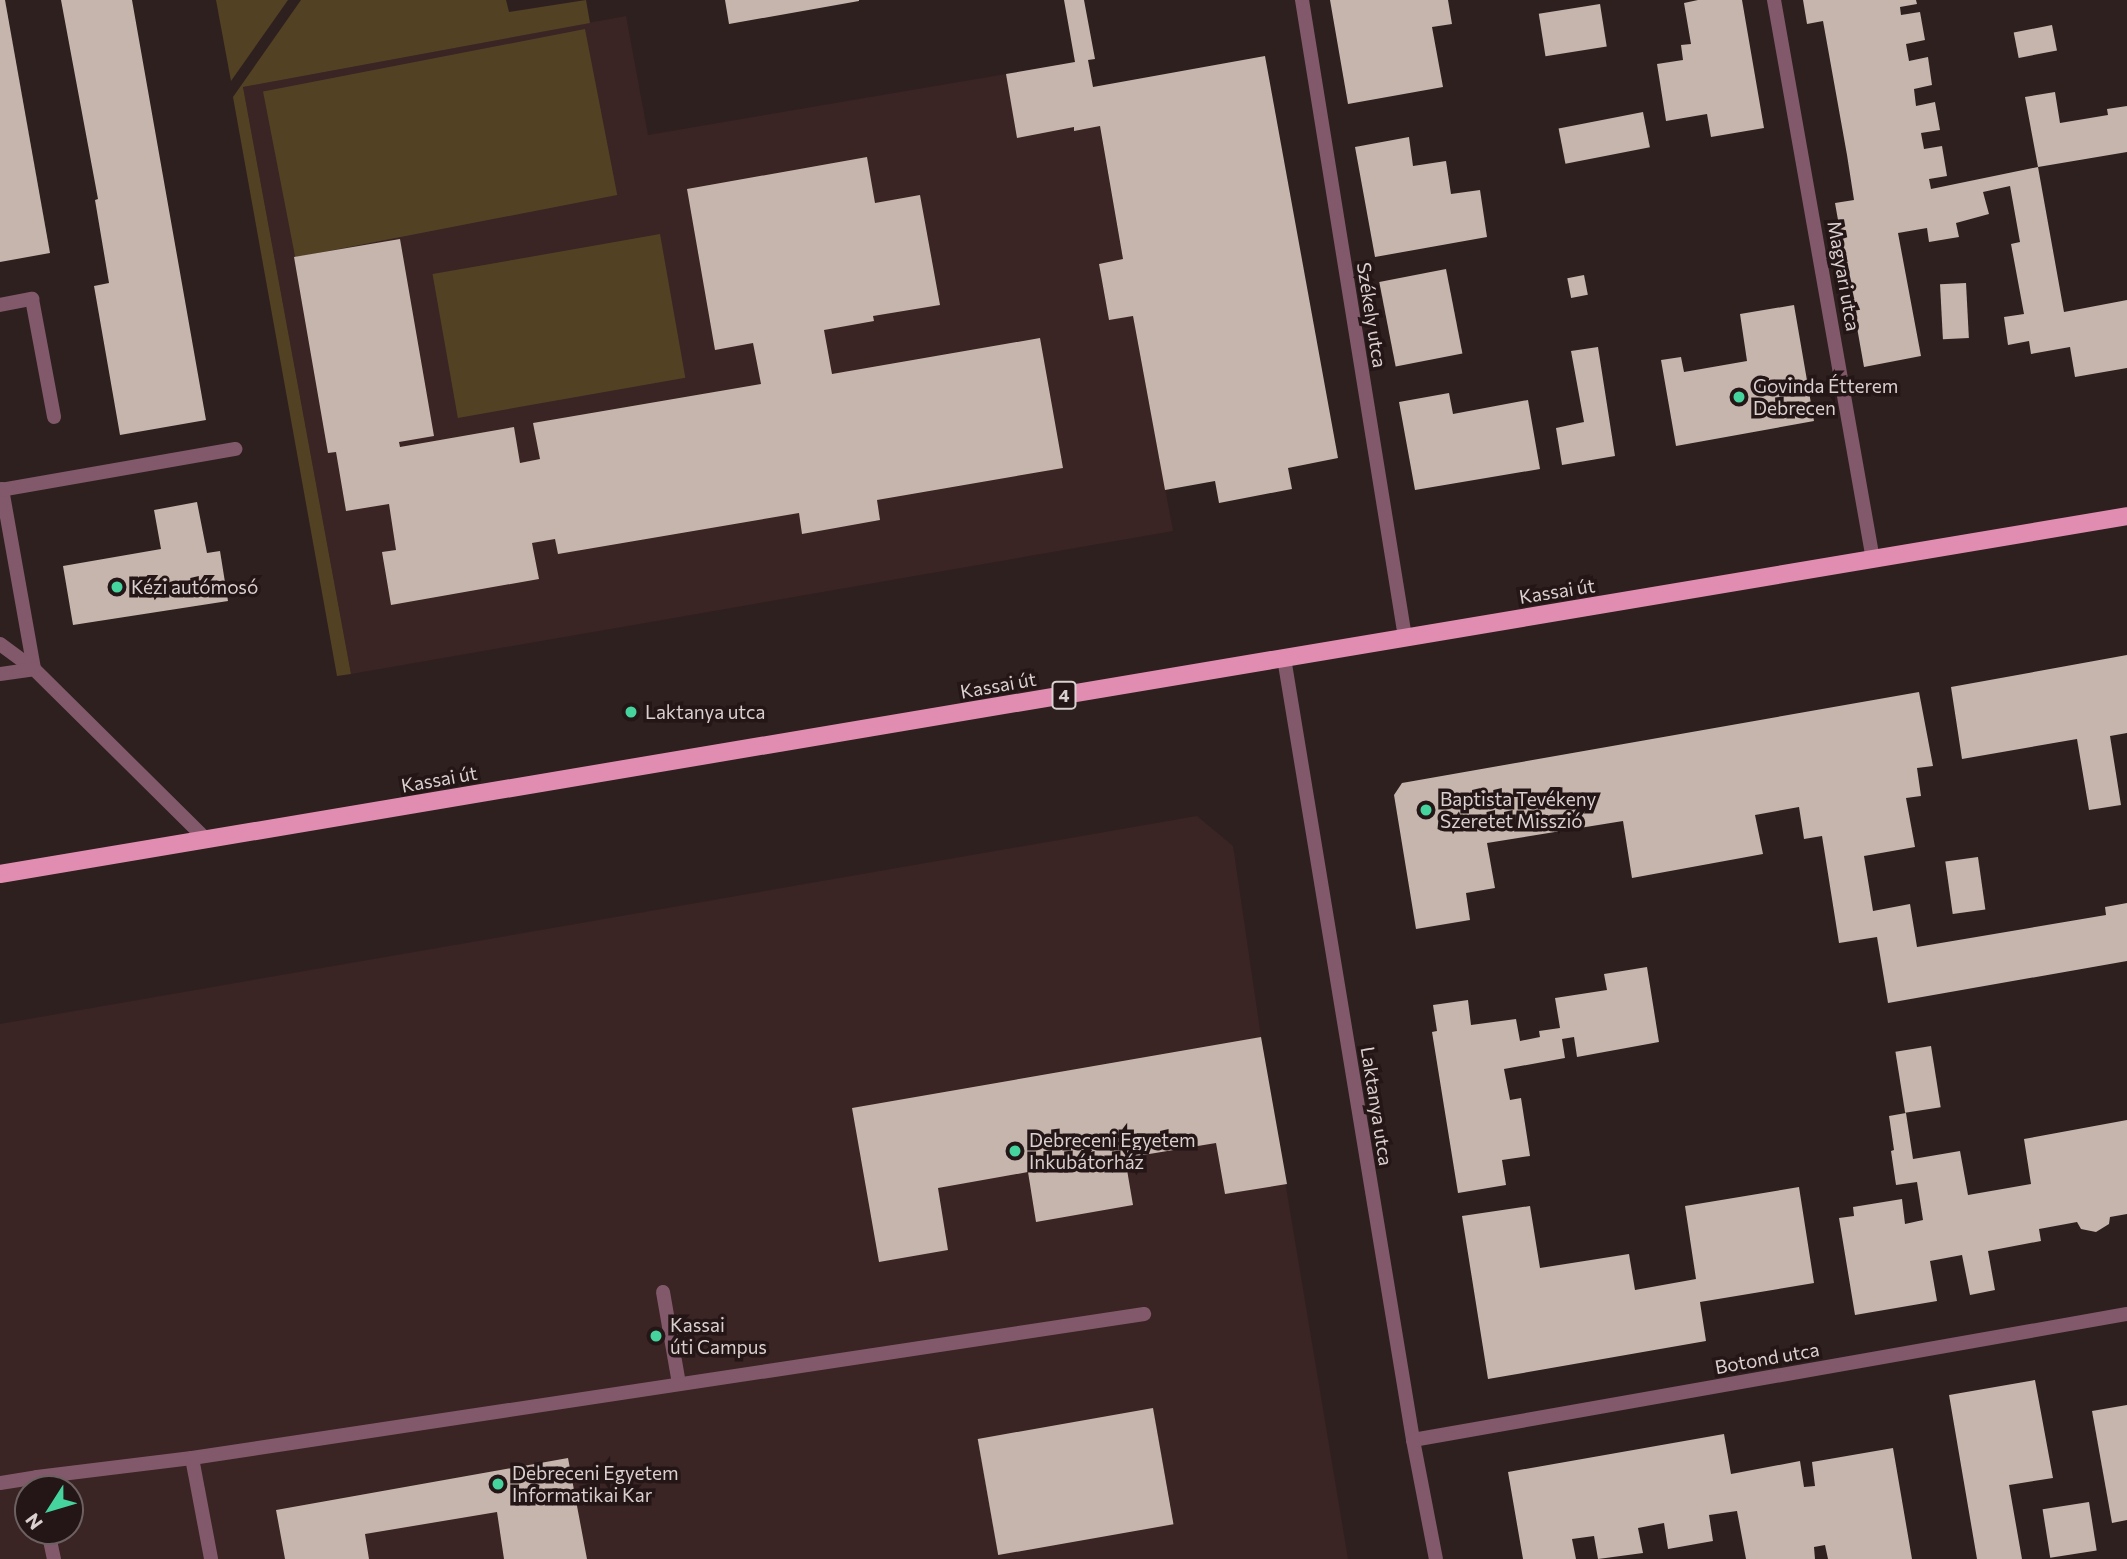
<!DOCTYPE html>
<html>
<head>
<meta charset="utf-8">
<style>
	body { margin:0 }
	#map { position:relative; width:2127px; height:1559px; overflow:hidden; background:#2e201f; font-family:Commissioner,sans-serif }
	div>[style] { position:absolute }
	.built>* { inset:0; background:#3a2424 }
	.green>* { inset:0; background:#534124; transform-origin:0 0 }
	.building>* { inset:0; background:#c6b5ac; transform-origin:0 0 }
	.lane>* { height:14px; margin:-7px; padding:0 7px; transform-origin:7px; border-radius:7px; background:#82596a }
	.street>* { height:14px; margin:-7px; padding:0 7px; transform-origin:7px; border-radius:7px; background:#82596a }
	.primary>* { height:18px; margin:-9px; padding:0 9px; transform-origin:9px; border-radius:9px; background:#e18db1 }
	.dots>* { width:19px; height:19px; translate:-50% -50%; box-sizing:border-box; border:4px solid #241616; border-radius:50% }
	span { translate:-50% -50%; white-space:nowrap; text-align:center; line-height:1.15; -webkit-text-stroke:7px #241616; paint-order:stroke }
	.shield-label span { padding:2px 5px; background:#241616; border:2px solid; border-radius:5px; -webkit-text-stroke-width:0 }
	.shield-label { font-size:18px; color:#dad0cf; font-weight:700 }
	.street-label { font-size:19px; color:#dad0cf }
	.poi-label { font-size:19px; color:#dad0cf }
	.left { translate:0 -50%; text-align:left }
	.north { position:absolute; left:14px; top:1475px; width:70px; height:70px; box-sizing:border-box; background:#241616; border:2px solid #6d6060; border-radius:50%; rotate:233deg; font-size:19px; font-weight:700; line-height:28px; text-align:center; color:#dad0cf }
	.north::after { content:''; display:block; margin:auto; width:24px; height:32px; background:#46d49e; clip-path:polygon(50% 0,100% 100%,50% 72%,0 100%) }
</style>
</head>
<body>
<div id="map">
	<div class="built">
		<div style="clip-path:polygon(626px 16px,648px 135px,1088px 60px,1123px 259px,1099px 264px,1109px 319px,1133px 316px,1173px 531px,351px 674px,243px 87px)"></div>
		<div style="clip-path:polygon(evenodd,1197px 816px,1233px 846px,1261px 1037px,1348px 1559px,0 1559px,0 1024px,1197px 816px,28px 1489px,70px 1489px,70px 1531px,28px 1531px,28px 1489px)"></div>
	</div>
	<div class="green">
		<div style="clip-path:polygon(216px 0,288px 0,231px 81px)"></div>
		<div style="clip-path:polygon(301px 0,506px 0,509px 12px,586px 0,590px 23px,243px 87px,351px 674px,337px 676px,233px 97px)"></div>
		<div style="left:585px;top:29px;width:169px;height:328px;rotate:79deg"></div>
		<div style="left:660px;top:234px;width:146px;height:231px;rotate:80deg"></div>
	</div>
	<div class="building">
		<div style="clip-path:polygon(0 0,5px 0,50px 253px,0 262px)"></div>
		<div style="clip-path:polygon(61px 0,132px 0,206px 420px,120px 435px,94px 286px,109px 283px,95px 200px,98px 199px)"></div>
		<div style="clip-path:polygon(725px 0,859px 0,859px 1px,729px 24px)"></div>
		<div style="clip-path:polygon(1064px 0,1084px 0,1095px 59px,1088px 60px,1093px 87px,1265px 56px,1338px 458px,1288px 468px,1292px 489px,1219px 503px,1215px 481px,1165px 490px,1133px 316px,1109px 320px,1099px 264px,1123px 259px,1100px 126px,1074px 131px,1074px 127px,1017px 138px,1006px 74px,1075px 62px)"></div>
		<div style="clip-path:polygon(1330px 0,1448px 0,1452px 24px,1432px 27px,1443px 87px,1348px 104px)"></div>
		<div style="clip-path:polygon(1698px 0,1742px 0,1764px 128px,1711px 137px,1707px 114px,1666px 121px,1657px 64px,1683px 60px,1681px 45px,1691px 44px,1684px 3px)"></div>
		<div style="clip-path:polygon(1803px 0,1916px 0,1917px 4px,1900px 7px,1901px 15px,1920px 12px,1925px 40px,1906px 44px,1909px 61px,1928px 57px,1932px 85px,1914px 89px,1916px 106px,1935px 102px,1940px 130px,1921px 133px,1924px 149px,1942px 146px,1947px 176px,1929px 179px,1931px 189px,2038px 167px,2025px 97px,2055px 92px,2060px 123px,2108px 115px,2107px 109px,2127px 106px,2127px 152px,2038px 167px,2064px 312px,2127px 300px,2127px 368px,2075px 377px,2070px 347px,2031px 354px,2029px 341px,2008px 345px,2004px 317px,2024px 314px,2011px 244px,2020px 242px,2010px 186px,1983px 192px,1989px 214px,1956px 223px,1959px 237px,1929px 242px,1927px 228px,1898px 233px,1921px 356px,1864px 367px,1835px 203px,1854px 200px,1847px 155px,1823px 21px,1807px 24px)"></div>
		<div style="left:1600px;top:4px;width:43px;height:62px;rotate:81deg"></div>
		<div style="left:2052px;top:25px;width:26px;height:39px;rotate:79deg"></div>
		<div style="left:1643px;top:112px;width:36px;height:86px;rotate:79deg"></div>
		<div style="clip-path:polygon(1409px 137px,1413px 166px,1446px 161px,1451px 194px,1480px 190px,1487px 237px,1375px 257px,1355px 147px)"></div>
		<div style="clip-path:polygon(867px 157px,875px 203px,920px 195px,940px 305px,873px 316px,874px 321px,824px 330px,832px 374px,1040px 338px,1063px 468px,877px 500px,880px 520px,802px 534px,799px 513px,558px 554px,555px 539px,532px 543px,539px 579px,391px 605px,382px 552px,396px 550px,389px 504px,346px 511px,336px 452px,328px 453px,294px 257px,400px 239px,434px 436px,399px 442px,400px 447px,514px 427px,520px 463px,540px 459px,533px 423px,761px 384px,753px 343px,715px 350px,687px 189px)"></div>
		<div style="left:1446px;top:269px;width:86px;height:68px;rotate:79deg"></div>
		<div style="left:1584px;top:275px;width:20px;height:17px;rotate:79deg"></div>
		<div style="left:1966px;top:283px;width:55px;height:26px;rotate:87deg"></div>
		<div style="clip-path:polygon(1794px 305px,1814px 421px,1676px 446px,1661px 360px,1681px 357px,1684px 372px,1747px 361px,1740px 314px)"></div>
		<div style="clip-path:polygon(1598px 347px,1615px 456px,1562px 465px,1556px 428px,1584px 422px,1571px 351px)"></div>
		<div style="clip-path:polygon(1449px 393px,1453px 414px,1528px 400px,1540px 469px,1415px 490px,1399px 402px)"></div>
		<div style="clip-path:polygon(197px 502px,207px 553px,220px 551px,228px 601px,73px 625px,63px 566px,161px 549px,154px 510px)"></div>
		<div style="clip-path:polygon(2127px 655px,2127px 733px,2110px 736px,2121px 805px,2089px 810px,2077px 739px,1962px 759px,1951px 687px)"></div>
		<div style="clip-path:polygon(1919px 692px,1933px 766px,1917px 768px,1921px 796px,1906px 798px,1915px 847px,1864px 856px,1873px 911px,1910px 904px,1917px 947px,2106px 915px,2105px 907px,2127px 903px,2127px 961px,1888px 1003px,1877px 937px,1839px 943px,1822px 836px,1804px 839px,1799px 807px,1755px 815px,1763px 854px,1632px 878px,1623px 821px,1487px 843px,1495px 888px,1466px 893px,1470px 920px,1416px 929px,1394px 795px,1402px 783px)"></div>
		<div style="left:1978px;top:857px;width:53px;height:33px;rotate:82deg"></div>
		<div style="clip-path:polygon(1647px 967px,1659px 1042px,1577px 1057px,1574px 1037px,1562px 1039px,1565px 1058px,1504px 1069px,1510px 1100px,1521px 1098px,1530px 1156px,1502px 1160px,1506px 1185px,1458px 1193px,1432px 1032px,1437px 1031px,1433px 1005px,1468px 1000px,1471px 1025px,1516px 1019px,1520px 1041px,1540px 1037px,1539px 1031px,1560px 1028px,1555px 998px,1607px 990px,1604px 974px)"></div>
		<div style="clip-path:polygon(1261px 1037px,1287px 1184px,1225px 1194px,1216px 1143px,1125px 1158px,1133px 1205px,1036px 1222px,1028px 1172px,938px 1188px,948px 1250px,879px 1262px,852px 1108px)"></div>
		<div style="left:1931px;top:1046px;width:62px;height:36px;rotate:81deg"></div>
		<div style="clip-path:polygon(1906px 1113px,1913px 1159px,1960px 1151px,1968px 1195px,2031px 1184px,2024px 1139px,2127px 1120px,2127px 1214px,2110px 1217px,2109px 1224px,2096px 1232px,2081px 1229px,2077px 1222px,2039px 1229px,2041px 1241px,1988px 1251px,1995px 1290px,1970px 1295px,1962px 1255px,1930px 1261px,1937px 1301px,1855px 1315px,1839px 1218px,1854px 1216px,1853px 1207px,1902px 1199px,1905px 1224px,1923px 1220px,1917px 1182px,1896px 1185px,1891px 1151px,1894px 1150px,1889px 1116px)"></div>
		<div style="clip-path:polygon(1799px 1187px,1814px 1283px,1700px 1302px,1706px 1341px,1488px 1379px,1462px 1216px,1530px 1206px,1540px 1268px,1629px 1254px,1635px 1290px,1696px 1279px,1685px 1206px)"></div>
		<div style="clip-path:polygon(2035px 1380px,2053px 1478px,2009px 1485px,2022px 1559px,1977px 1559px,1949px 1395px)"></div>
		<div style="clip-path:polygon(2127px 1405px,2127px 1520px,2112px 1523px,2092px 1411px)"></div>
		<div style="left:1153px;top:1408px;width:118px;height:178px;rotate:80deg"></div>
		<div style="clip-path:polygon(1724px 1434px,1731px 1474px,1800px 1461px,1804px 1487px,1815px 1486px,1812px 1462px,1893px 1448px,1912px 1559px,1828px 1559px,1825px 1545px,1814px 1547px,1815px 1559px,1746px 1559px,1737px 1511px,1709px 1515px,1713px 1541px,1668px 1549px,1664px 1523px,1638px 1528px,1643px 1553px,1598px 1559px,1594px 1536px,1572px 1539px,1576px 1559px,1523px 1559px,1508px 1472px)"></div>
		<div style="clip-path:polygon(568px 1458px,587px 1559px,504px 1559px,497px 1512px,365px 1534px,369px 1559px,285px 1559px,276px 1510px)"></div>
		<div style="left:2089px;top:1502px;width:49px;height:47px;rotate:81deg"></div>
	</div>
	<div class="lane">
		<div style="left:0;top:305px;width:33px;rotate:-11deg"></div>
		<div style="left:32px;top:299px;width:120px;rotate:79.4deg"></div>
		<div style="left:2px;top:489px;width:183px;rotate:79.9deg"></div>
		<div style="left:0;top:490px;width:239px;rotate:-9.9deg"></div>
		<div style="left:0;top:644px;width:42px;rotate:36.3deg"></div>
		<div style="left:34px;top:669px;width:243px;rotate:44.7deg"></div>
		<div style="left:0;top:674px;width:34px;rotate:-8deg"></div>
		<div style="left:663px;top:1292px;width:93px;rotate:80.1deg"></div>
		<div style="left:192px;top:1458px;width:103px;rotate:79.3deg"></div>
		<div style="left:37px;top:1477px;width:156px;rotate:-7deg"></div>
		<div style="left:192px;top:1458px;width:963px;rotate:-8.6deg"></div>
		<div style="left:0;top:1483px;width:37px;rotate:-9deg"></div>
		<div style="left:37px;top:1477px;width:12px;rotate:76deg"></div>
		<div style="left:48px;top:1531px;width:29px;rotate:78deg"></div>
	</div>
	<div class="street">
		<div style="left:1302px;top:0;width:645px;rotate:80.82deg"></div>
		<div style="left:1774px;top:0;width:569px;rotate:79.97deg"></div>
		<div style="left:1284px;top:658px;width:793px;rotate:80.63deg"></div>
		<div style="left:1413px;top:1440px;width:121px;rotate:79.1deg"></div>
		<div style="left:1413px;top:1440px;width:725px;rotate:-10.01deg"></div>
	</div>
	<div class="primary">
		<div style="left:0;top:874px;width:2157px;rotate:-9.55deg"></div>
	</div>
	<div class="dots">
		<div style="left:1739px;top:397px;background:#46d49e"></div>
		<div style="left:117px;top:587px;background:#46d49e"></div>
		<div style="left:631px;top:712px;background:#46d49e"></div>
		<div style="left:1426px;top:810px;background:#46d49e"></div>
		<div style="left:1015px;top:1151px;background:#46d49e"></div>
		<div style="left:656px;top:1336px;background:#46d49e"></div>
		<div style="left:498px;top:1484px;background:#46d49e"></div>
	</div>
	<div class="shield-label">
		<span style="left:1064px;top:695px">4</span>
	</div>
	<div class="street-label">
		<span style="left:1844px;top:276px;rotate:80deg">Magyari utca</span>
		<span style="left:1372px;top:315px;rotate:81deg">Székely utca</span>
		<span style="left:1557px;top:591px;rotate:-9deg">Kassai út</span>
		<span style="left:998px;top:685px;rotate:-10deg">Kassai út</span>
		<span style="left:439px;top:779px;rotate:-10deg">Kassai út</span>
		<span style="left:1377px;top:1106px;rotate:81deg">Laktanya utca</span>
		<span style="left:1767px;top:1358px;rotate:-10deg">Botond utca</span>
	</div>
	<div class="poi-label">
		<span class="left" style="left:1753px;top:397px">Govinda Étterem<br>Debrecen</span>
		<span class="left" style="left:131px;top:587px">Kézi autómosó</span>
		<span class="left" style="left:645px;top:712px">Laktanya utca</span>
		<span class="left" style="left:1440px;top:810px">Baptista Tevékeny<br>Szeretet Misszió</span>
		<span class="left" style="left:1029px;top:1151px">Debreceni Egyetem<br>Inkubátorház</span>
		<span class="left" style="left:670px;top:1336px">Kassai<br>úti Campus</span>
		<span class="left" style="left:512px;top:1484px">Debreceni Egyetem<br>Informatikai Kar</span>
	</div>
	<div class="north">N</div>
</div>
</body>
</html>
